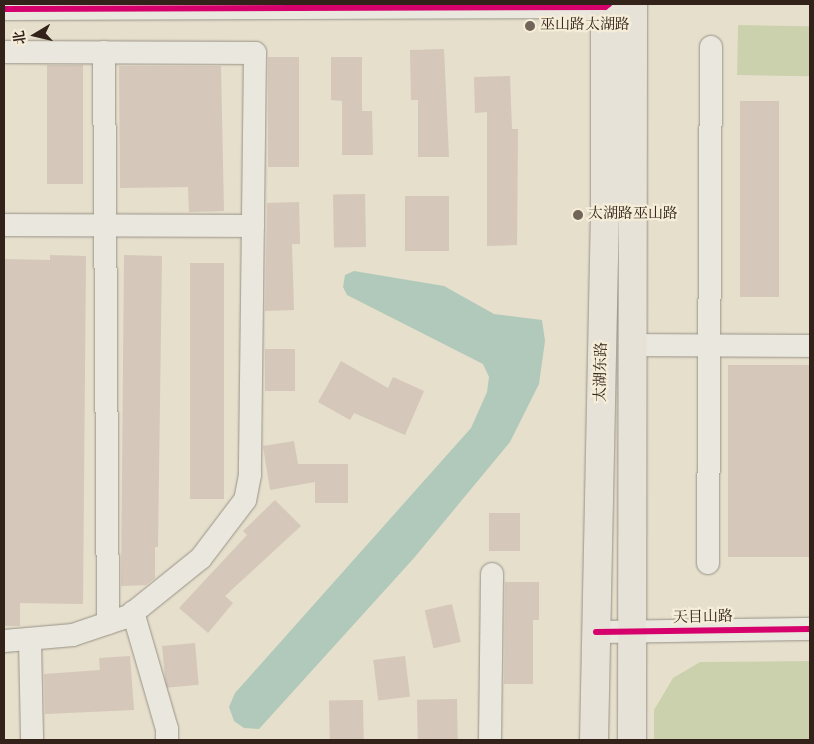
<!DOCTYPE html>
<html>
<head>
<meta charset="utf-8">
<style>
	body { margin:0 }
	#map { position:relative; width:814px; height:744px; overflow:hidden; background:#e6dfcc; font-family:"Old Standard TT","Noto Serif SC",serif }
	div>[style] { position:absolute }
	.green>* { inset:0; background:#ccd1ad; transform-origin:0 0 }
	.water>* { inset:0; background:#b1c9ba }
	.building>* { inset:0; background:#d5c7ba; transform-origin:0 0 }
	.roads { filter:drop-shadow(0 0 1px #989287) drop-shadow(0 0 1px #989287) }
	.minor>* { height:22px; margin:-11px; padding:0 11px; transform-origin:11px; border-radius:11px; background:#eae7de }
	.major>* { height:28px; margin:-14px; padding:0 14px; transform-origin:14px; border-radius:14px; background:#e7e2d8 }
	.cycleway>* { height:6px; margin:-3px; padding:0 3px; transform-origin:3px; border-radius:3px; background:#d6006c }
	.dots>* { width:14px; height:14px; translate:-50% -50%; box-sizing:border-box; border:2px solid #f5edd7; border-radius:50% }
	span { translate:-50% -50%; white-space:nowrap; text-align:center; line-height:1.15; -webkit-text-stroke:4.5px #f5edd7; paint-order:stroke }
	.poi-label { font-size:15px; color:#32221a }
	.left { translate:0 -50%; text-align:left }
	.street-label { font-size:15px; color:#32221a }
	.frame { position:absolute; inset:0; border:5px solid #32221a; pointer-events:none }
	.north { position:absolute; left:10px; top:10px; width:50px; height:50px; -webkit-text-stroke:4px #f5edd7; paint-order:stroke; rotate:261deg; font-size:14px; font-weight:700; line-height:20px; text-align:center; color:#32221a }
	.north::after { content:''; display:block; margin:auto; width:18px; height:22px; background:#32221a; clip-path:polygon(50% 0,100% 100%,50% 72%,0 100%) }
</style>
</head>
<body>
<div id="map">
	<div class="green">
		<div style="left:738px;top:25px;width:72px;height:50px;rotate:1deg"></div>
		<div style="clip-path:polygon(810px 661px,810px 740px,654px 740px,654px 710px,673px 678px,700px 662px)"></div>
	</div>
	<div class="water">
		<div style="clip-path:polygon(354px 271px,444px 286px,494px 314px,542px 320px,545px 341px,539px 384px,510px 442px,414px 558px,259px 729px,244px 728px,234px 721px,229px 707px,235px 693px,471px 428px,487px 392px,489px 377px,483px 364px,347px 295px,343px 287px,345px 275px)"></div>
	</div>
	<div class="building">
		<div style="clip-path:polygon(444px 49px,449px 157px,418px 157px,418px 100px,411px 100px,410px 50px)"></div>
		<div style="left:268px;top:57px;width:31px;height:110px"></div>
		<div style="clip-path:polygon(331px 57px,362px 57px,362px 111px,372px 111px,373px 155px,342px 155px,342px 101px,331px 100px)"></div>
		<div style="left:47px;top:65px;width:36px;height:119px"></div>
		<div style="clip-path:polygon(119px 66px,221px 66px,224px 211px,189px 212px,188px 187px,120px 188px)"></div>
		<div style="clip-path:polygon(510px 76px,512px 129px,518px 129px,517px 245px,487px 246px,487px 112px,475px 113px,474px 77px)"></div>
		<div style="left:740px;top:101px;width:39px;height:196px"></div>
		<div style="left:365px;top:194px;width:53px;height:32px;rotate:89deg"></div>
		<div style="left:405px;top:196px;width:44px;height:55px"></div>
		<div style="clip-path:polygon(299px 202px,300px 244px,292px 244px,294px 310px,265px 311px,267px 203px)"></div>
		<div style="clip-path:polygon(50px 255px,86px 256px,83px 604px,20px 603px,20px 626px,4px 626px,4px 259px,50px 260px)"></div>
		<div style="clip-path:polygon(124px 255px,162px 256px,158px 547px,155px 547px,155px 578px,146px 585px,121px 586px)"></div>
		<div style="left:190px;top:263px;width:34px;height:236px"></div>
		<div style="left:265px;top:349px;width:30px;height:42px"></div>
		<div style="clip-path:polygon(341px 361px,388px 388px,393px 377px,424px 391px,405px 435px,354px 413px,350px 420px,318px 402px)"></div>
		<div style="left:810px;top:365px;width:192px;height:82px;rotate:90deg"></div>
		<div style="clip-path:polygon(294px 441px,298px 464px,348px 464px,348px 503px,315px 503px,315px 482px,270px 490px,263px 446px)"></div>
		<div style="clip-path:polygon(275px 500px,301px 526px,225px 596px,233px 603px,208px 633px,179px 608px,247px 535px,243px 531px)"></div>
		<div style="left:489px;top:513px;width:31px;height:38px"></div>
		<div style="clip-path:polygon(505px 582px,539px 582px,539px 620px,533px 620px,533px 684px,504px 684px)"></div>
		<div style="left:452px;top:604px;width:39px;height:28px;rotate:77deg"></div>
		<div style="left:195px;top:643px;width:42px;height:33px;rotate:85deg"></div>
		<div style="clip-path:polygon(130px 656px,134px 710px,45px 714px,44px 674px,100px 670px,99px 658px)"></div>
		<div style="left:405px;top:656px;width:41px;height:32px;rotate:83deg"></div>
		<div style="left:457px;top:699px;width:40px;height:40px;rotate:89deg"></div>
		<div style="left:363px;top:700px;width:40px;height:34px;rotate:89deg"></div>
	</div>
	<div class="roads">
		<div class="minor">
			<div style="left:4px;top:9px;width:601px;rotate:-0.19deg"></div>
			<div style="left:605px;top:7px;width:5px;rotate:-37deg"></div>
			<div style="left:4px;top:52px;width:251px;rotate:0.2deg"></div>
			<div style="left:255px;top:53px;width:422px;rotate:90.7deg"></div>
			<div style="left:250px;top:475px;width:25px;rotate:101deg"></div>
			<div style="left:245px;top:500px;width:73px;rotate:127.2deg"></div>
			<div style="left:201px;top:558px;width:92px;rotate:141.1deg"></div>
			<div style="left:129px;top:616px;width:59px;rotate:161.3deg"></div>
			<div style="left:73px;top:635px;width:69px;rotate:175deg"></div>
			<div style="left:104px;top:52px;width:571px;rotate:89.6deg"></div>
			<div style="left:4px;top:225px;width:249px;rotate:0.2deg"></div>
			<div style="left:633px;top:345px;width:177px;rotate:0.3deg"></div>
			<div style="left:708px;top:563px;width:516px;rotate:-89.67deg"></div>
			<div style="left:133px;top:612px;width:122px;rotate:73.8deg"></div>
			<div style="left:167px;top:729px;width:11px;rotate:90deg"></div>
			<div style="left:596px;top:632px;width:214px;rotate:-0.8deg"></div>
			<div style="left:30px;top:641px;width:99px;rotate:88.8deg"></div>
			<div style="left:490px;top:740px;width:166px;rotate:-89.3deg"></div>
		</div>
		<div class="major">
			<div style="left:594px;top:740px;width:531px;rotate:-88.81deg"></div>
			<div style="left:605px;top:209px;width:205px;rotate:-90deg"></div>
			<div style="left:632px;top:740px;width:736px;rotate:-89.92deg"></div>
		</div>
	</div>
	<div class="cycleway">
		<div style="left:4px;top:9px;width:601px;rotate:-0.19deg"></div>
		<div style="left:605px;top:7px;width:5px;rotate:-37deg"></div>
		<div style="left:596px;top:632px;width:214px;rotate:-0.8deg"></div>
	</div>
	<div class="dots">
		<div style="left:530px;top:26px;background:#716458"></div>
		<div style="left:578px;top:215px;background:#716458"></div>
	</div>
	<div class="poi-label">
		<span class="left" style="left:540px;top:26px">巫山路太湖路</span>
		<span class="left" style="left:588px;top:215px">太湖路巫山路</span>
	</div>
	<div class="street-label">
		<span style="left:602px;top:372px;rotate:-89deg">太湖东路</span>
		<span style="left:703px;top:618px;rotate:-1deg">天目山路</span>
	</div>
	<div class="frame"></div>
	<div class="north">北</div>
</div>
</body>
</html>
